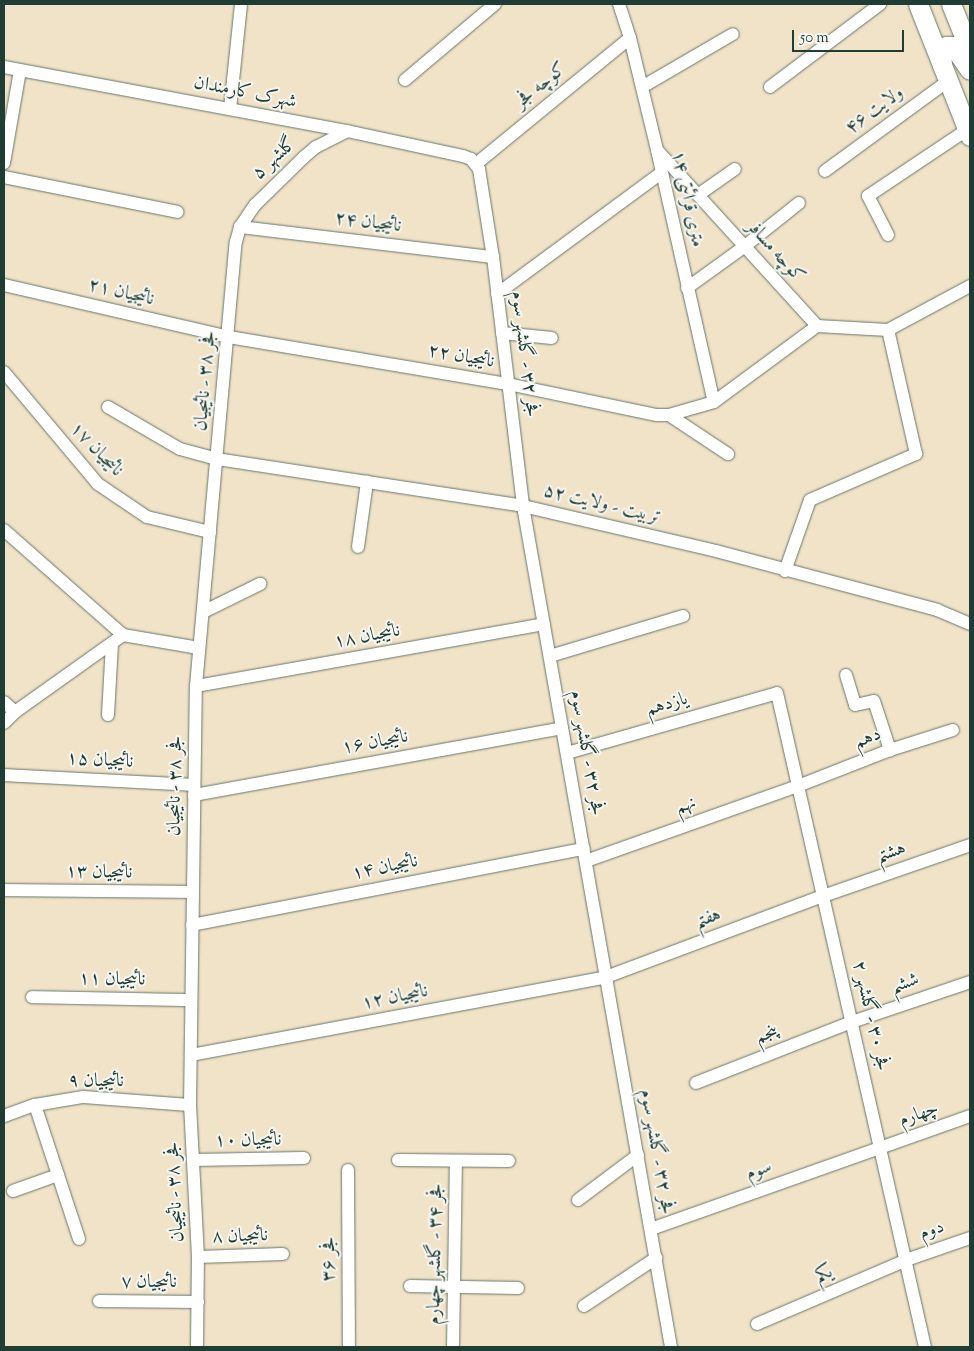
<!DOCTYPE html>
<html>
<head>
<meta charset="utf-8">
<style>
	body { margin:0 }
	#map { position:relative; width:974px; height:1351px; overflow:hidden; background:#f1e3c8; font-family:"Sorts Mill Goudy",Amiri,serif }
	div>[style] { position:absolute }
	.roads { filter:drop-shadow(0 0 1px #687768) drop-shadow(0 0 1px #687768) }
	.minor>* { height:12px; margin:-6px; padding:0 6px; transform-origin:6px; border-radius:6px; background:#fff }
	.primary>* { height:19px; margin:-9.5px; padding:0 9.5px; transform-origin:9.5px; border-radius:9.5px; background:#fff }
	span { translate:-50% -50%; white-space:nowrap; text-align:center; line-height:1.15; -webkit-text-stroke:4px #f6f6f2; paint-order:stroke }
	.street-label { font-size:19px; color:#1f3d34 }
	.frame { position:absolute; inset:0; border:5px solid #1f3d34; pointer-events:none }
	.scale { position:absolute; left:792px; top:30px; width:112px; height:22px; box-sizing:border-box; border:2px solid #1f3d34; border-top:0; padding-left:6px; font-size:15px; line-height:18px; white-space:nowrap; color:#1f3d34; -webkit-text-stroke:4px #f6f6f2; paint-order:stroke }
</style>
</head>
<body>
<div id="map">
	<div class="roads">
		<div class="minor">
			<div style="left:619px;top:4px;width:36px;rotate:72deg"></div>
			<div style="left:630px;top:38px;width:115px;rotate:76.4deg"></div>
			<div style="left:657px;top:150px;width:258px;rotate:77.3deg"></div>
			<div style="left:4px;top:67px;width:349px;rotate:10.6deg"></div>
			<div style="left:347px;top:131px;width:119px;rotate:12.2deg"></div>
			<div style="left:463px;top:156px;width:9px;rotate:21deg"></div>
			<div style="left:471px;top:159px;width:13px;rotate:51deg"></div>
			<div style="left:479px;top:169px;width:89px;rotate:81deg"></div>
			<div style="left:493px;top:257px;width:251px;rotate:83.1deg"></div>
			<div style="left:523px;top:506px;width:854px;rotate:80.02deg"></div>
			<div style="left:405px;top:80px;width:118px;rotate:-40.2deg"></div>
			<div style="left:642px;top:87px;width:105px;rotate:-30.2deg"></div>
			<div style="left:770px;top:87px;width:138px;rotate:-37deg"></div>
			<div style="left:230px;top:109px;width:106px;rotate:-84deg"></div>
			<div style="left:657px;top:150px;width:238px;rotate:47.7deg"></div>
			<div style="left:817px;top:326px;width:71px;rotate:3.2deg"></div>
			<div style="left:4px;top:163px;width:94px;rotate:-80.2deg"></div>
			<div style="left:476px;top:164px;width:199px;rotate:-39.3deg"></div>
			<div style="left:825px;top:171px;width:152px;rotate:-36.2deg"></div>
			<div style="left:4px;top:177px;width:177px;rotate:11.4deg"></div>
			<div style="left:698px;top:195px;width:45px;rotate:-35.1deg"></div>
			<div style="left:240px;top:227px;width:255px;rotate:6.8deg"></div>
			<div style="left:888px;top:235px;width:44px;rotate:-117.1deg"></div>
			<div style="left:868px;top:196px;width:120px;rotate:-33.8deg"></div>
			<div style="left:4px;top:285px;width:231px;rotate:13deg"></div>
			<div style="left:229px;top:337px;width:283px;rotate:9.6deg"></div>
			<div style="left:508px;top:384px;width:152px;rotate:11.8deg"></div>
			<div style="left:657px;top:415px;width:12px"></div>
			<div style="left:669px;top:415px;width:47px;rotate:-16.1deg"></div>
			<div style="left:714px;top:402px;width:128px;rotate:-36.4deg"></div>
			<div style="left:687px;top:288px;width:72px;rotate:-35.9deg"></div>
			<div style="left:745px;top:246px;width:69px;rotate:-38.5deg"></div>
			<div style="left:497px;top:294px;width:204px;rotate:-36.4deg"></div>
			<div style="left:502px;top:333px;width:50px;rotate:5.7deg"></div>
			<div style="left:4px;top:372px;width:146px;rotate:50deg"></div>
			<div style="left:98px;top:484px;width:59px;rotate:34deg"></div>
			<div style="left:147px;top:517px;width:65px;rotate:13.4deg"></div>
			<div style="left:108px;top:407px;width:83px;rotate:30.3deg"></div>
			<div style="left:180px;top:449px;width:38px;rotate:15deg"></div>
			<div style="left:217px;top:459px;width:310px;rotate:8.7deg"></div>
			<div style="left:523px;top:506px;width:198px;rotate:13.1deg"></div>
			<div style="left:716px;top:551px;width:229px;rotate:14.9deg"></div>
			<div style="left:937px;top:610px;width:36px;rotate:23deg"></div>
			<div style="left:669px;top:415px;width:71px;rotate:33.5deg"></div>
			<div style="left:4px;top:530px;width:159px;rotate:41.4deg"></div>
			<div style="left:123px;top:635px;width:77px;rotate:9.7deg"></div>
			<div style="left:358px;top:547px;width:66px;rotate:-82.1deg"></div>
			<div style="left:785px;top:571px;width:75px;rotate:-70.6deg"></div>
			<div style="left:810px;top:500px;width:116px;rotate:-23.5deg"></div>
			<div style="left:916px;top:454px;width:127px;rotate:-102.7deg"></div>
			<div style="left:888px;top:330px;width:93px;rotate:-28.2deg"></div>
			<div style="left:203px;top:612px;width:64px;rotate:-26.2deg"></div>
			<div style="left:550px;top:656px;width:139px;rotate:-16.7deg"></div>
			<div style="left:846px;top:675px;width:31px;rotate:73deg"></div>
			<div style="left:855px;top:705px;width:19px;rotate:-12deg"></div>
			<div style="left:874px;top:701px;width:52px;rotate:71.9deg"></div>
			<div style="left:196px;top:686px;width:353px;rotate:-10.1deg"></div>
			<div style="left:4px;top:702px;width:15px;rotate:42deg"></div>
			<div style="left:108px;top:715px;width:72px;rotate:-86.8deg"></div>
			<div style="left:4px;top:723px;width:16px;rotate:-45deg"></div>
			<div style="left:15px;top:712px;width:133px;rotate:-35.5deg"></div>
			<div style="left:567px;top:753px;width:218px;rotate:-15.9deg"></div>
			<div style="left:777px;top:693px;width:671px;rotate:77.25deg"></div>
			<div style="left:4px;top:775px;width:190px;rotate:3deg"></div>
			<div style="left:194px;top:795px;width:374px;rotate:-10.3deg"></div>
			<div style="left:586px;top:861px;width:225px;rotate:-19.5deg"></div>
			<div style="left:798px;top:786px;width:99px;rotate:-21.4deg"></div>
			<div style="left:890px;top:750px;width:66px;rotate:-17.6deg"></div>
			<div style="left:4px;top:890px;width:189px;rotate:0.6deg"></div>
			<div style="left:192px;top:925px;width:399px;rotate:-11deg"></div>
			<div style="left:32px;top:997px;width:159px;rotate:1.1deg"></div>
			<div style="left:191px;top:1055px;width:422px;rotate:-10.6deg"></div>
			<div style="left:606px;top:977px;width:232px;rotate:-20.5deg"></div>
			<div style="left:823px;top:896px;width:156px;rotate:-19.1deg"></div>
			<div style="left:696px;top:1083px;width:168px;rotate:-21.4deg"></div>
			<div style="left:852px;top:1022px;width:125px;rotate:-18.7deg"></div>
			<div style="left:35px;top:1105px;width:141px;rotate:71.8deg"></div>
			<div style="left:4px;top:1116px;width:33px;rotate:-20deg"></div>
			<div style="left:35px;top:1105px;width:49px;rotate:-9.5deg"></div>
			<div style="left:83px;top:1097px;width:107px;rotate:4.3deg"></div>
			<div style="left:193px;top:1160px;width:111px;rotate:-1deg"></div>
			<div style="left:398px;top:1160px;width:111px;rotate:0.5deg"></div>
			<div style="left:348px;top:1170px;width:177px;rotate:89.7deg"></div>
			<div style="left:13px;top:1191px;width:48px;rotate:-19.6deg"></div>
			<div style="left:578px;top:1200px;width:75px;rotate:-36.9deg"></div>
			<div style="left:651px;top:1229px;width:338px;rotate:-19.5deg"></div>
			<div style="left:198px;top:1257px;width:85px;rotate:-2deg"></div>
			<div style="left:410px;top:1286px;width:108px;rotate:1.1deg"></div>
			<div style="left:99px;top:1301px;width:99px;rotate:0.6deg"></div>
			<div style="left:584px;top:1306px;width:87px;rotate:-33.7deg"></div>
			<div style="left:757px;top:1324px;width:162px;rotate:-23.2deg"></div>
			<div style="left:906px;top:1260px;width:68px;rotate:-19deg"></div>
			<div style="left:197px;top:1347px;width:90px;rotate:-89.4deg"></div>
			<div style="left:198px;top:1257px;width:152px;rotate:-93deg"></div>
			<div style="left:190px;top:1105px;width:419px;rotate:-89.2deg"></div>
			<div style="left:196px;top:686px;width:446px;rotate:-84.9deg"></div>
			<div style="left:236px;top:242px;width:16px;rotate:-75deg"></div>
			<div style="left:240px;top:227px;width:27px;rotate:-56deg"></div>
			<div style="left:255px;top:205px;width:69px;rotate:-44.4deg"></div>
			<div style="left:304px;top:157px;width:16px;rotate:-40deg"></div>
			<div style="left:316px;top:147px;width:35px;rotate:-27deg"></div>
			<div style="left:453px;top:1347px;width:186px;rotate:-89.1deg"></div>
		</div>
		<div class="primary">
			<div style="left:918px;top:4px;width:142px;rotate:68.5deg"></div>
			<div style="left:951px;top:4px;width:51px;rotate:68deg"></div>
			<div style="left:942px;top:65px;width:14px;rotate:-94deg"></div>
			<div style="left:941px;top:51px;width:7px;rotate:-45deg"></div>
			<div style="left:946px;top:46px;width:7px"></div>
			<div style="left:953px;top:46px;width:29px;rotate:55deg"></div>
		</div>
	</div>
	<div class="street-label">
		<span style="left:541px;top:86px;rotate:-39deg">کوچه فجر</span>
		<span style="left:245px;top:93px;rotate:11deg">شهرک کارمندان</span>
		<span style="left:875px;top:111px;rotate:-36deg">ولایت ۴۶</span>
		<span style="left:275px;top:159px;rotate:-43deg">گلشهر ۵</span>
		<span style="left:687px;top:199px;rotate:78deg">۱۴ متری قرائتی</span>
		<span style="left:368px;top:223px;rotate:7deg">نائیجیان ۲۴</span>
		<span style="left:775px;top:252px;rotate:48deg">کوچه مسافر</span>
		<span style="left:121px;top:293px;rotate:13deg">نائیجیان ۲۱</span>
		<span style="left:524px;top:354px;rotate:83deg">فجر ۳۲ - گلشهر سوم</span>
		<span style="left:461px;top:357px;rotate:10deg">نائیجیان ۲۲</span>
		<span style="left:206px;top:381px;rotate:-85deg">فجر ۳۸ - نائیجیان</span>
		<span style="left:96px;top:450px;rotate:46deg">نائیجیان ۱۷</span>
		<span style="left:602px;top:505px;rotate:13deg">تربیت - ولایت ۵۲</span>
		<span style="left:367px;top:637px;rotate:-10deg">نائیجیان ۱۸</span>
		<span style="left:667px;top:705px;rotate:-16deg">یازدهم</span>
		<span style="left:868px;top:739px;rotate:-21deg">دهم</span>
		<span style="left:375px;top:743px;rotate:-10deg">نائیجیان ۱۶</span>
		<span style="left:586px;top:753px;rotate:80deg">فجر ۳۲ - گلشهر سوم</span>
		<span style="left:100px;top:761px;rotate:3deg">نائیجیان ۱۵</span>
		<span style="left:176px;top:786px;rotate:-89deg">فجر ۳۸ - نائیجیان</span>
		<span style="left:686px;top:806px;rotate:-19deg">نهم</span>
		<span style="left:891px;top:853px;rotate:-19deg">هشتم</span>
		<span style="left:385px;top:868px;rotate:-11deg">نائیجیان ۱۴</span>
		<span style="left:99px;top:873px;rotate:1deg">نائیجیان ۱۳</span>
		<span style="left:708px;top:919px;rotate:-20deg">هفتم</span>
		<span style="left:112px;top:980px;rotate:1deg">نائیجیان ۱۱</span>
		<span style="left:905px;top:984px;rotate:-19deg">ششم</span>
		<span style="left:395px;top:998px;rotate:-11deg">نائیجیان ۱۲</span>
		<span style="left:870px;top:1016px;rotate:77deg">فجر ۳۰ - گلشهر ۲</span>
		<span style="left:767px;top:1035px;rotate:-21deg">پنجم</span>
		<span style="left:96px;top:1082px">نائیجیان ۹</span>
		<span style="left:919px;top:1115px;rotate:-19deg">چهارم</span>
		<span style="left:248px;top:1141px;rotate:-1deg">نائیجیان ۱۰</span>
		<span style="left:656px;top:1152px;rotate:80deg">فجر ۳۲ - گلشهر سوم</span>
		<span style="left:759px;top:1171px;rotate:-20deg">سوم</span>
		<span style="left:176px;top:1192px;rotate:-93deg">فجر ۳۸ - نائیجیان</span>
		<span style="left:932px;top:1231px;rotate:-19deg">دوم</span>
		<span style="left:240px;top:1237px;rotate:-2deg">نائیجیان ۸</span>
		<span style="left:436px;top:1254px;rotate:-89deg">فجر ۳۴ - گلشهر چهارم</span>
		<span style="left:330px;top:1259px;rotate:-90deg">فجر ۳۶</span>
		<span style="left:824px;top:1275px;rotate:-23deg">یکم</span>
		<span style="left:149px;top:1283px">نائیجیان ۷</span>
	</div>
	<div class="frame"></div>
	<div class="scale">50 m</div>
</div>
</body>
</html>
